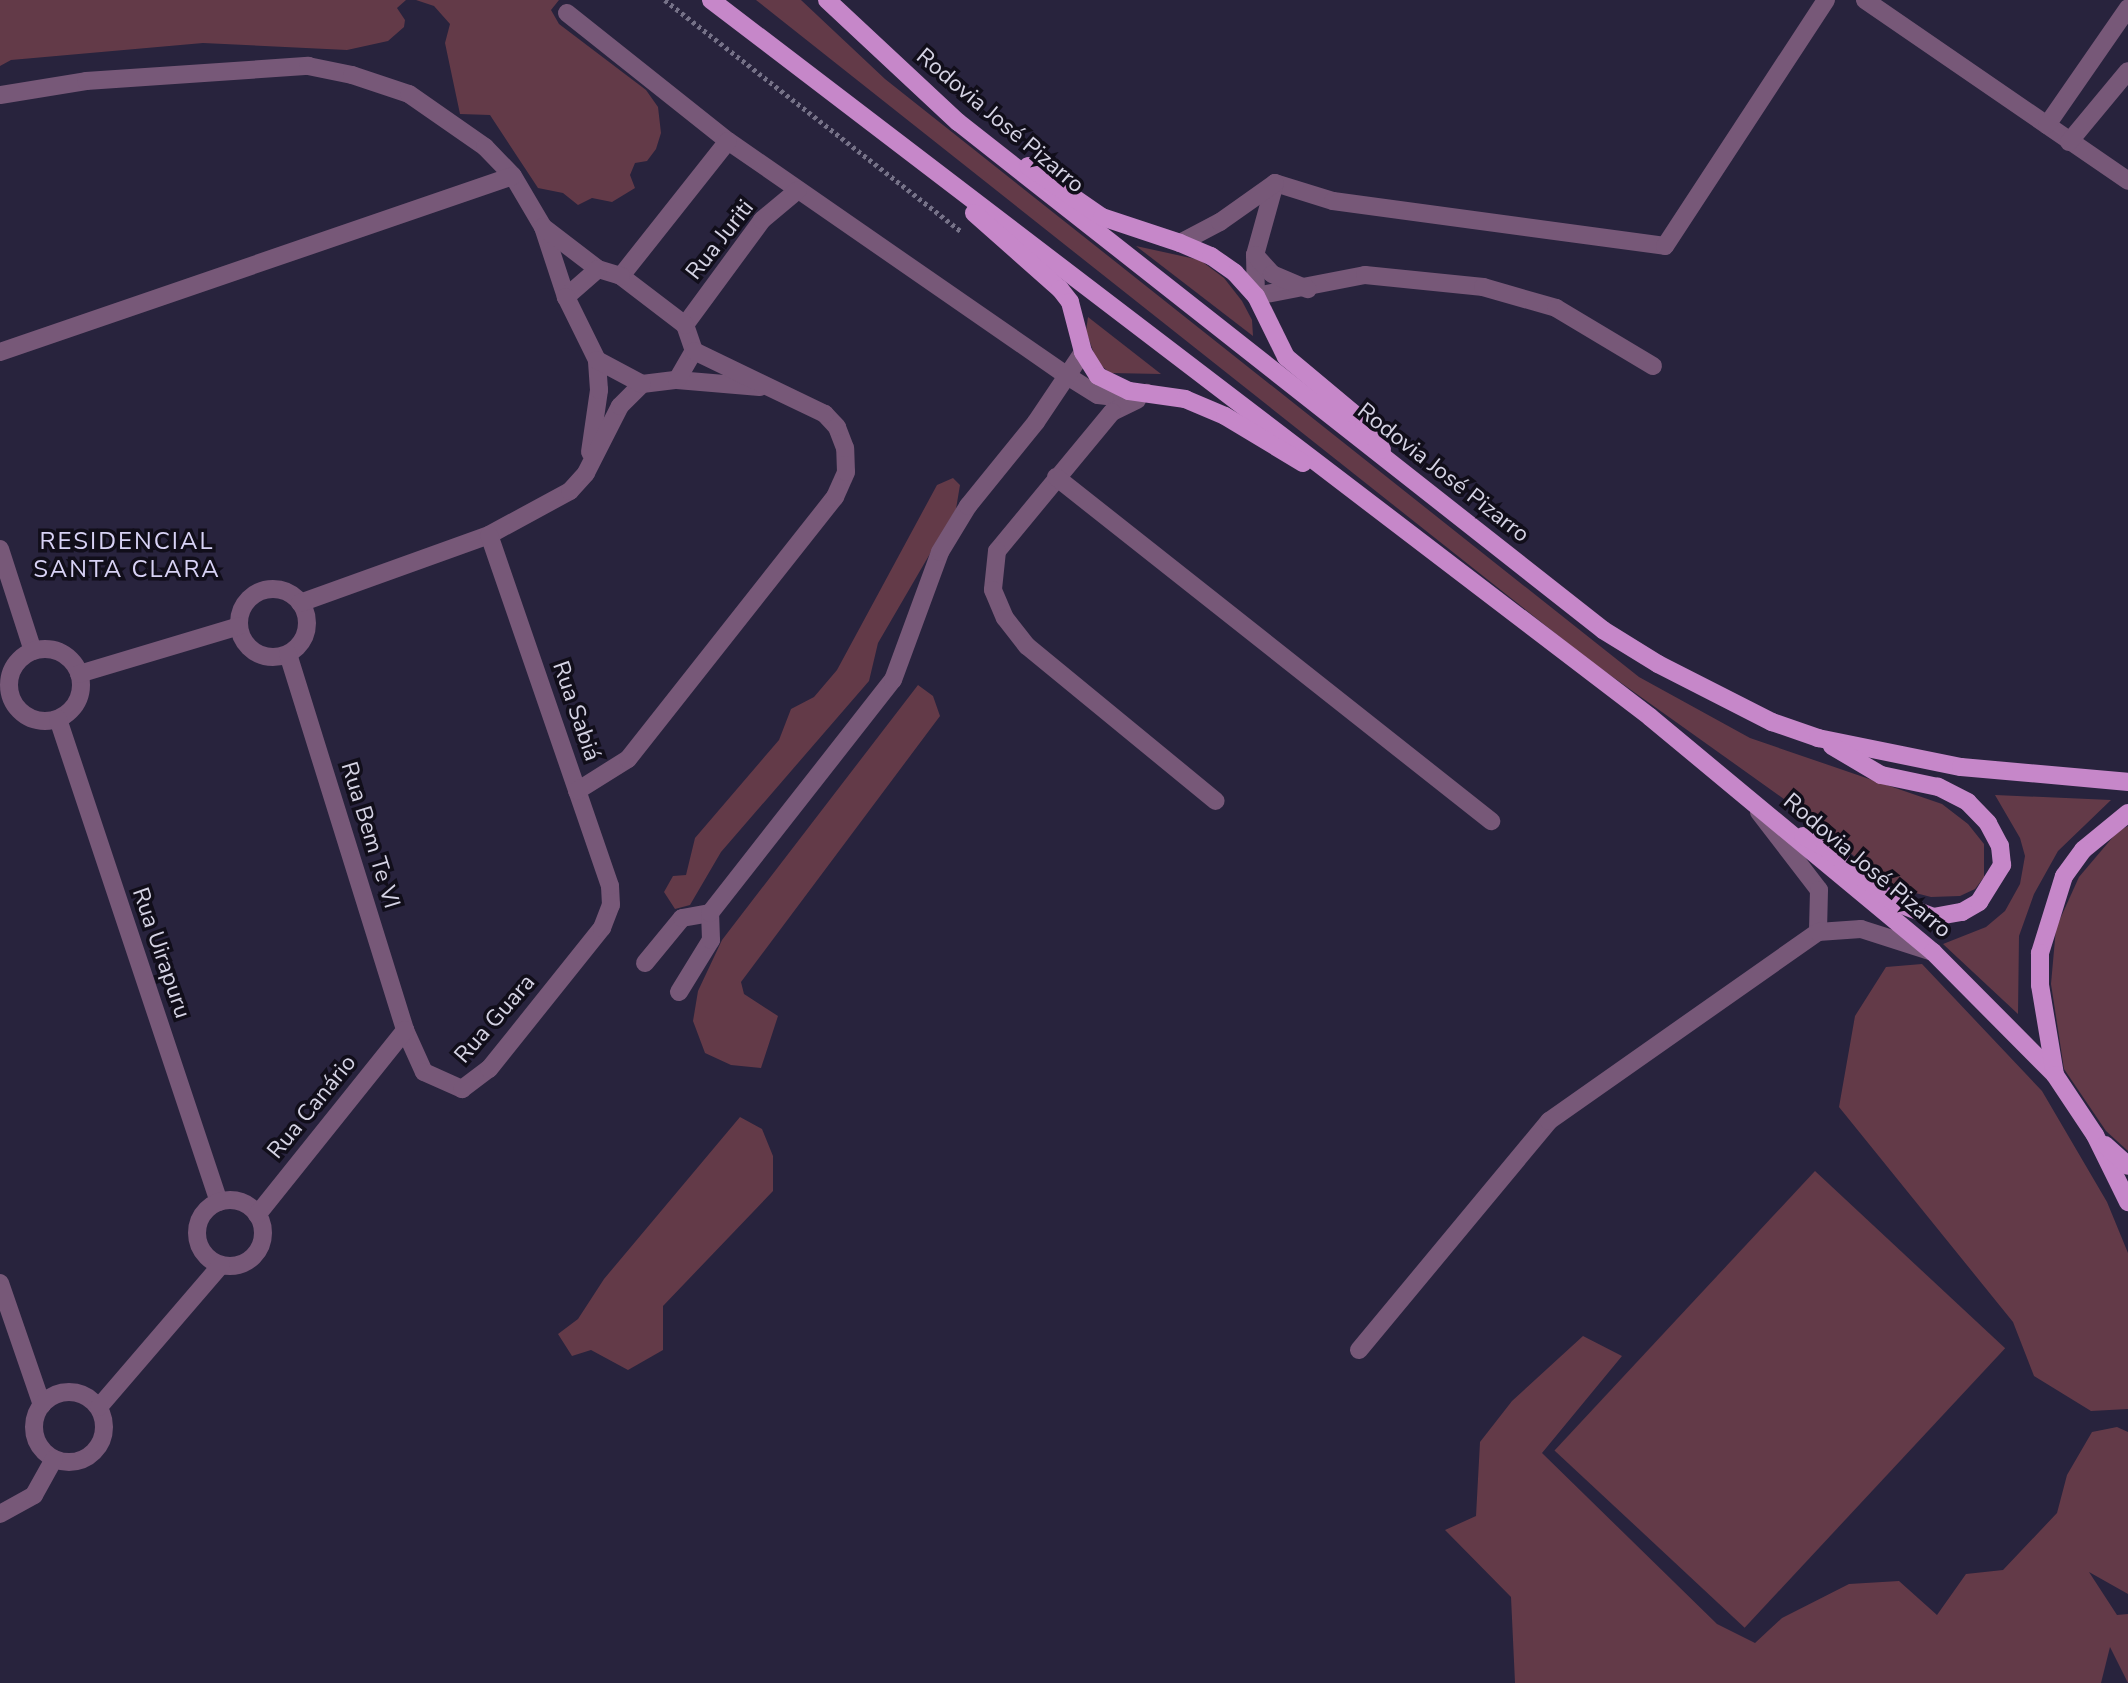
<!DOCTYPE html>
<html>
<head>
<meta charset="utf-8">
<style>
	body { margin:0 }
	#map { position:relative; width:2128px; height:1683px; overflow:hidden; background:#28233d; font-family:"Nunito Sans",sans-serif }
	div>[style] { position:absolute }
	.green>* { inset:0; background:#633a48; transform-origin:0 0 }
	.path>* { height:4.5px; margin-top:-2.25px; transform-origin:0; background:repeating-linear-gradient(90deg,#767288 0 3.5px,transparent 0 7px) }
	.minor>* { height:18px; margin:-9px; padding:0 9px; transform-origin:9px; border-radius:9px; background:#775878 }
	.minor>.ring { margin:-9px; padding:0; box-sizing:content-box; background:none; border:18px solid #775878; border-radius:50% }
	.major>* { height:18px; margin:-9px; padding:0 9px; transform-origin:9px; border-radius:9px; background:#c687c9 }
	span { translate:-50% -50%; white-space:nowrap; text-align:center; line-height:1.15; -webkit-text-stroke:7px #110e1a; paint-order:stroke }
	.street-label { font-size:23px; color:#d5d3e4 }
	.neighbourhood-label { font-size:24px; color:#d8d2f5; letter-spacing:2px }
</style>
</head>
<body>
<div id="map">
	<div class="green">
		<div style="clip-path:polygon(0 0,406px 0,397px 8px,405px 20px,404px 27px,388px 41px,347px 50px,203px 43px,11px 60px,0 66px)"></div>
		<div style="clip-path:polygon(416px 0,559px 0,551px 10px,559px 24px,646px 90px,658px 107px,661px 133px,656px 149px,647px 161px,635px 163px,630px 175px,635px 188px,612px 202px,592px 198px,578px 205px,563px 193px,538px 188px,490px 115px,460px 114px,445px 43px,450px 24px,434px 6px)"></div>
		<div style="clip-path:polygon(756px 0,801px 0,885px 79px,1639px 677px,1750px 738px,1942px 804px,1968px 824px,1984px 844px,1984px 877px,1975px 889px,1960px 896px,1931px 897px,1900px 889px,1862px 863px,1805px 814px,1589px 660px)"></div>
		<div style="clip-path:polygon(1136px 246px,1200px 260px,1224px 278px,1242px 301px,1252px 320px,1253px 336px)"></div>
		<div style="clip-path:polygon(1088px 317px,1161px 374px,1110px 373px,1097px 362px,1086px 331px)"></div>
		<div style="clip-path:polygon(953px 478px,960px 485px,956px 509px,878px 643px,869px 681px,721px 852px,690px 905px,675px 909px,664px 892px,673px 876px,686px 875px,695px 838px,779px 740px,791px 709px,814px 697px,837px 670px,937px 485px)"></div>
		<div style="clip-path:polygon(918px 685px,933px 696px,940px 716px,741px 982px,744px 994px,778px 1016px,761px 1068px,731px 1065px,705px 1053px,693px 1021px,698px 991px,722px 940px)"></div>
		<div style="clip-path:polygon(1995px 795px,2111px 800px,2058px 851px,2034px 894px,2019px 936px,2018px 1014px,1943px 944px,1986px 927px,2005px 911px,2020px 884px,2025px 856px,2020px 838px)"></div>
		<div style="clip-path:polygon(2128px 826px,2128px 1151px,2106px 1131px,2064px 1069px,2051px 984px,2056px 928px,2079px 877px,2118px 831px)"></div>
		<div style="clip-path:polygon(1922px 964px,2042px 1091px,2107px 1202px,2128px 1253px,2128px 1409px,2091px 1411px,2034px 1376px,2013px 1322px,1839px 1107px,1855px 1016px,1886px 967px)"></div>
		<div style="clip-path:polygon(740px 1117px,762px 1129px,773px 1156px,773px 1191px,663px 1306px,663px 1350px,628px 1370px,591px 1350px,572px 1356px,558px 1334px,578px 1319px,604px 1279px)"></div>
		<div style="left:1815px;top:1171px;width:260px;height:382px;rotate:43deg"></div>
		<div style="clip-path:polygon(1583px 1336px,1622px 1356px,1542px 1453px,1717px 1624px,1755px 1643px,1782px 1618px,1849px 1584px,1899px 1581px,1937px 1615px,1966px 1574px,2003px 1570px,2057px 1513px,2067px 1475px,2092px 1432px,2117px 1427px,2128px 1432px,2128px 1594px,2089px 1572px,2117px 1615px,2128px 1614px,2128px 1683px,2110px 1647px,2101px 1683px,1515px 1683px,1511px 1597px,1445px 1530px,1476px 1516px,1480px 1442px,1512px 1401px)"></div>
	</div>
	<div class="path">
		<div style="left:665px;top:0;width:377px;rotate:38deg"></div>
	</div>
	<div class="minor">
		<div style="left:1865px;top:0;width:319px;rotate:34.5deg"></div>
		<div style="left:567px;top:13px;width:206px;rotate:38.5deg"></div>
		<div style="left:728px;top:141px;width:415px;rotate:34.7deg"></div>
		<div style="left:1069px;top:377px;width:34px;rotate:32deg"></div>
		<div style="left:1098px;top:395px;width:24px;rotate:7deg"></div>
		<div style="left:1122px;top:398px;width:25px;rotate:-12deg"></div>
		<div style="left:0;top:95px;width:87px;rotate:-9.2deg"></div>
		<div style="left:86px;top:81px;width:223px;rotate:-3.9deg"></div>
		<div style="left:308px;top:66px;width:45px;rotate:11.6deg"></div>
		<div style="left:352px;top:75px;width:60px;rotate:18.4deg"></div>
		<div style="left:409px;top:94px;width:93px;rotate:34.9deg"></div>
		<div style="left:485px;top:147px;width:40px;rotate:46deg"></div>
		<div style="left:513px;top:176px;width:59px;rotate:59.5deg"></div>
		<div style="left:543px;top:227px;width:74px;rotate:71.8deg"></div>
		<div style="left:2047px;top:125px;width:142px;rotate:-55.3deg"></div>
		<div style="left:2069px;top:142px;width:92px;rotate:-50.3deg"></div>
		<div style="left:1275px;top:183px;width:61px;rotate:17.2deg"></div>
		<div style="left:1333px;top:201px;width:335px;rotate:7.7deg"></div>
		<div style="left:1665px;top:246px;width:294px;rotate:-56.8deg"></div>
		<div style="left:1275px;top:183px;width:75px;rotate:105.5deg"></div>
		<div style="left:1255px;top:255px;width:41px;rotate:88.6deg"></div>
		<div style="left:1256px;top:296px;width:111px;rotate:-10.9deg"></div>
		<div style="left:1365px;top:275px;width:119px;rotate:5.8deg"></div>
		<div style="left:1483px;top:287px;width:76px;rotate:16deg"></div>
		<div style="left:1556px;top:308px;width:113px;rotate:30.9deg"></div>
		<div style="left:543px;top:227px;width:69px;rotate:37.4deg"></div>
		<div style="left:1180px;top:243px;width:45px;rotate:-27.7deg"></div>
		<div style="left:1220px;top:222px;width:67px;rotate:-35.3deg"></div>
		<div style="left:1255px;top:255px;width:25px;rotate:48deg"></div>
		<div style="left:1272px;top:274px;width:39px;rotate:23deg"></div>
		<div style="left:621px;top:276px;width:172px;rotate:-51.6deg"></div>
		<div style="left:685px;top:325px;width:130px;rotate:-53.7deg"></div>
		<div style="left:762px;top:220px;width:47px;rotate:-39.8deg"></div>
		<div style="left:0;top:352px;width:542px;rotate:-18.94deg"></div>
		<div style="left:677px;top:380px;width:83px;rotate:4.8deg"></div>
		<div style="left:1137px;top:400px;width:28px;rotate:154deg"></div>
		<div style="left:1112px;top:412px;width:180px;rotate:129.6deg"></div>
		<div style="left:997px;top:551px;width:39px;rotate:96deg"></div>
		<div style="left:993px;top:590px;width:30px;rotate:67deg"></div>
		<div style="left:1005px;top:618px;width:36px;rotate:52deg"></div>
		<div style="left:1027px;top:646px;width:244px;rotate:39.4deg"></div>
		<div style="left:590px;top:452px;width:63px;rotate:-81.7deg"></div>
		<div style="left:599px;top:390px;width:30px;rotate:-94deg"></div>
		<div style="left:1056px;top:477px;width:555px;rotate:38.34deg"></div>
		<div style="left:0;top:549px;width:107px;rotate:72.1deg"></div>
		<div class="ring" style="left:239px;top:589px;width:50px;height:50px"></div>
		<div style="left:300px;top:603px;width:201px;rotate:-19.8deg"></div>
		<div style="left:489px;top:535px;width:92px;rotate:-28.5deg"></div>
		<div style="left:570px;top:491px;width:24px;rotate:-48deg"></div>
		<div style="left:586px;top:473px;width:75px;rotate:-63.1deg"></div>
		<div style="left:620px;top:406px;width:31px;rotate:-45deg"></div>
		<div style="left:642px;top:384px;width:35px;rotate:-7deg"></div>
		<div style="left:677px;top:380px;width:34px;rotate:-60deg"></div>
		<div style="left:694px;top:351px;width:28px;rotate:-109deg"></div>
		<div style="left:685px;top:325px;width:81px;rotate:-142.6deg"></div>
		<div style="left:621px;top:276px;width:24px;rotate:-163deg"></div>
		<div style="left:598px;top:269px;width:43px;rotate:138.8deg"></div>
		<div style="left:566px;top:297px;width:70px;rotate:63.8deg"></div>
		<div style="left:597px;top:360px;width:51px;rotate:28.1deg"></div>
		<div class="ring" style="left:9px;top:649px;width:54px;height:54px"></div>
		<div style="left:288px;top:654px;width:394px;rotate:72.7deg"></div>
		<div style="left:405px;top:1030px;width:46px;rotate:65.7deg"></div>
		<div style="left:424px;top:1072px;width:42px;rotate:24.1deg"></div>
		<div style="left:462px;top:1089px;width:34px;rotate:-37deg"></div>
		<div style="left:489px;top:1069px;width:181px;rotate:-51.3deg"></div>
		<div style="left:602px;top:928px;width:25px;rotate:-69deg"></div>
		<div style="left:611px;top:905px;width:19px;rotate:-93deg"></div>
		<div style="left:610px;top:886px;width:371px;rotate:-109deg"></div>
		<div style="left:79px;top:674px;width:167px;rotate:-16.7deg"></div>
		<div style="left:58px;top:719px;width:509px;rotate:71.57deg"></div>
		<div style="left:577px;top:791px;width:60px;rotate:-32.1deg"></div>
		<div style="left:628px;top:759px;width:334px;rotate:-51.7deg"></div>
		<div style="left:835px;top:497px;width:27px;rotate:-66deg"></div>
		<div style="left:846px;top:472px;width:24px;rotate:-92deg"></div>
		<div style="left:845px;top:448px;width:22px;rotate:-111deg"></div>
		<div style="left:837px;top:427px;width:18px;rotate:-133deg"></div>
		<div style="left:825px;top:414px;width:145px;rotate:-154.3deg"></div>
		<div style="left:1759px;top:812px;width:98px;rotate:52.4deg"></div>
		<div style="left:1819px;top:890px;width:42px;rotate:91.4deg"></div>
		<div style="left:645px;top:963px;width:58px;rotate:-50.6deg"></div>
		<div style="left:682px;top:918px;width:28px;rotate:-10deg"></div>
		<div style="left:679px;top:992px;width:61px;rotate:-58.4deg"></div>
		<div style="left:711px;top:940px;width:27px;rotate:-92deg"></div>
		<div style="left:710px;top:913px;width:296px;rotate:-51.9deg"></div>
		<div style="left:893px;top:680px;width:136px;rotate:-69.8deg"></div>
		<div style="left:940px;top:552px;width:54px;rotate:-58.7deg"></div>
		<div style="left:968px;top:506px;width:108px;rotate:-51deg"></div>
		<div style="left:1036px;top:422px;width:84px;rotate:-56.1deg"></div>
		<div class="ring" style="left:197px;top:1200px;width:48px;height:48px"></div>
		<div style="left:257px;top:1215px;width:237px;rotate:-51.3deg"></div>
		<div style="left:0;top:1283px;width:129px;rotate:71deg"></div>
		<div style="left:1359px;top:1350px;width:298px;rotate:-50.3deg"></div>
		<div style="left:1549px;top:1121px;width:329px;rotate:-35.1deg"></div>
		<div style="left:1818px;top:932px;width:43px;rotate:-4deg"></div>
		<div style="left:1861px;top:929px;width:76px;rotate:17.7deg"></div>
		<div class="ring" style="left:34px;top:1392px;width:52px;height:52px"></div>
		<div style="left:99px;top:1407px;width:187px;rotate:-49.3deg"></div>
		<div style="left:0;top:1514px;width:39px;rotate:-29deg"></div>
		<div style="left:34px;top:1495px;width:41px;rotate:-60.9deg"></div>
	</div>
	<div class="major">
		<div style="left:711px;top:0;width:1181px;rotate:37.36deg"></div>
		<div style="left:1650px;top:717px;width:368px;rotate:39.7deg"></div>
		<div style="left:1933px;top:952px;width:173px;rotate:45.2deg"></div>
		<div style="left:827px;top:0;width:179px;rotate:43deg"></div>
		<div style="left:958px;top:122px;width:821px;rotate:38.22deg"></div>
		<div style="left:1603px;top:630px;width:65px;rotate:31.7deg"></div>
		<div style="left:1658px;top:664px;width:128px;rotate:27deg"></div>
		<div style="left:1772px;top:722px;width:49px;rotate:19.2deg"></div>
		<div style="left:1818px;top:738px;width:146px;rotate:11.5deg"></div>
		<div style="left:1961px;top:767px;width:168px;rotate:5.1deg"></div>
		<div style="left:1028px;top:166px;width:90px;rotate:34.6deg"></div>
		<div style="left:1102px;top:217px;width:82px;rotate:18.4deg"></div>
		<div style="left:1180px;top:243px;width:34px;rotate:23deg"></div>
		<div style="left:1211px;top:256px;width:29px;rotate:35deg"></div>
		<div style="left:1235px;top:273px;width:31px;rotate:48deg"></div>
		<div style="left:1256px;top:296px;width:68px;rotate:63.8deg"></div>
		<div style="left:1286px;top:357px;width:102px;rotate:39.8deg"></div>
		<div style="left:1364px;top:422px;width:33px;rotate:57deg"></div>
		<div style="left:974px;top:213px;width:115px;rotate:41.5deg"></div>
		<div style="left:1060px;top:289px;width:16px;rotate:52deg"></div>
		<div style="left:1070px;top:302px;width:52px;rotate:75.4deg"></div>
		<div style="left:1083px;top:352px;width:28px;rotate:58deg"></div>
		<div style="left:1098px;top:376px;width:34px;rotate:26deg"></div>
		<div style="left:1129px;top:391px;width:57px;rotate:8.1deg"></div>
		<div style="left:1185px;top:399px;width:43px;rotate:23deg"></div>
		<div style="left:1225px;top:416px;width:91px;rotate:31.1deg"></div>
		<div style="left:2128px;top:813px;width:58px;rotate:140.6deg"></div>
		<div style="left:2083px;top:850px;width:32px;rotate:126deg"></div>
		<div style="left:2064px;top:876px;width:81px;rotate:107.3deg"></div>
		<div style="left:2040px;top:953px;width:32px;rotate:90deg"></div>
		<div style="left:2040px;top:985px;width:91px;rotate:80.5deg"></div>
		<div style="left:2055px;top:1075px;width:72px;rotate:56.3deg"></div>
		<div style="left:2095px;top:1135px;width:75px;rotate:63.8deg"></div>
		<div style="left:1803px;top:836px;width:25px;rotate:27deg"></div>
		<div style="left:1825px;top:847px;width:86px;rotate:38.9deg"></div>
		<div style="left:1892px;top:901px;width:44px;rotate:21.3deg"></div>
		<div style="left:1933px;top:917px;width:29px;rotate:-10deg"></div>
		<div style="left:1962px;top:912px;width:20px;rotate:-30deg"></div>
		<div style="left:1979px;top:902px;width:44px;rotate:-58.1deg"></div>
		<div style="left:2002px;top:865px;width:19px;rotate:-96deg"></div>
		<div style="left:2000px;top:846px;width:26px;rotate:-118deg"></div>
		<div style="left:1988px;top:823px;width:29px;rotate:-134deg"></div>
		<div style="left:1968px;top:802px;width:34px;rotate:-153deg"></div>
		<div style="left:1938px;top:787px;width:58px;rotate:-168.1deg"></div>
		<div style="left:1881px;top:775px;width:57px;rotate:-149.4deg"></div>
		<div style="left:2105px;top:1145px;width:31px;rotate:42deg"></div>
	</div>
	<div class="street-label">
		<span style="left:1000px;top:121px;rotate:40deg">Rodovia José Pizarro</span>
		<span style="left:720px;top:240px;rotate:-52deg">Rua Juriti</span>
		<span style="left:1443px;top:473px;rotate:38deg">Rodovia José Pizarro</span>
		<span style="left:576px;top:711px;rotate:71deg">Rua Sabiá</span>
		<span style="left:370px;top:835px;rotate:73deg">Rua Bem Te VI</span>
		<span style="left:1867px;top:866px;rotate:40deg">Rodovia José Pizarro</span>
		<span style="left:161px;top:953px;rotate:71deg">Rua Uirapuru</span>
		<span style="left:495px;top:1019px;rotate:-49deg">Rua Guara</span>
		<span style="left:312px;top:1107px;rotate:-51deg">Rua Canário</span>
	</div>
	<div class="neighbourhood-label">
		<span style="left:127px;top:556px">RESIDENCIAL<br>SANTA CLARA</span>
	</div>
</div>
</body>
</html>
